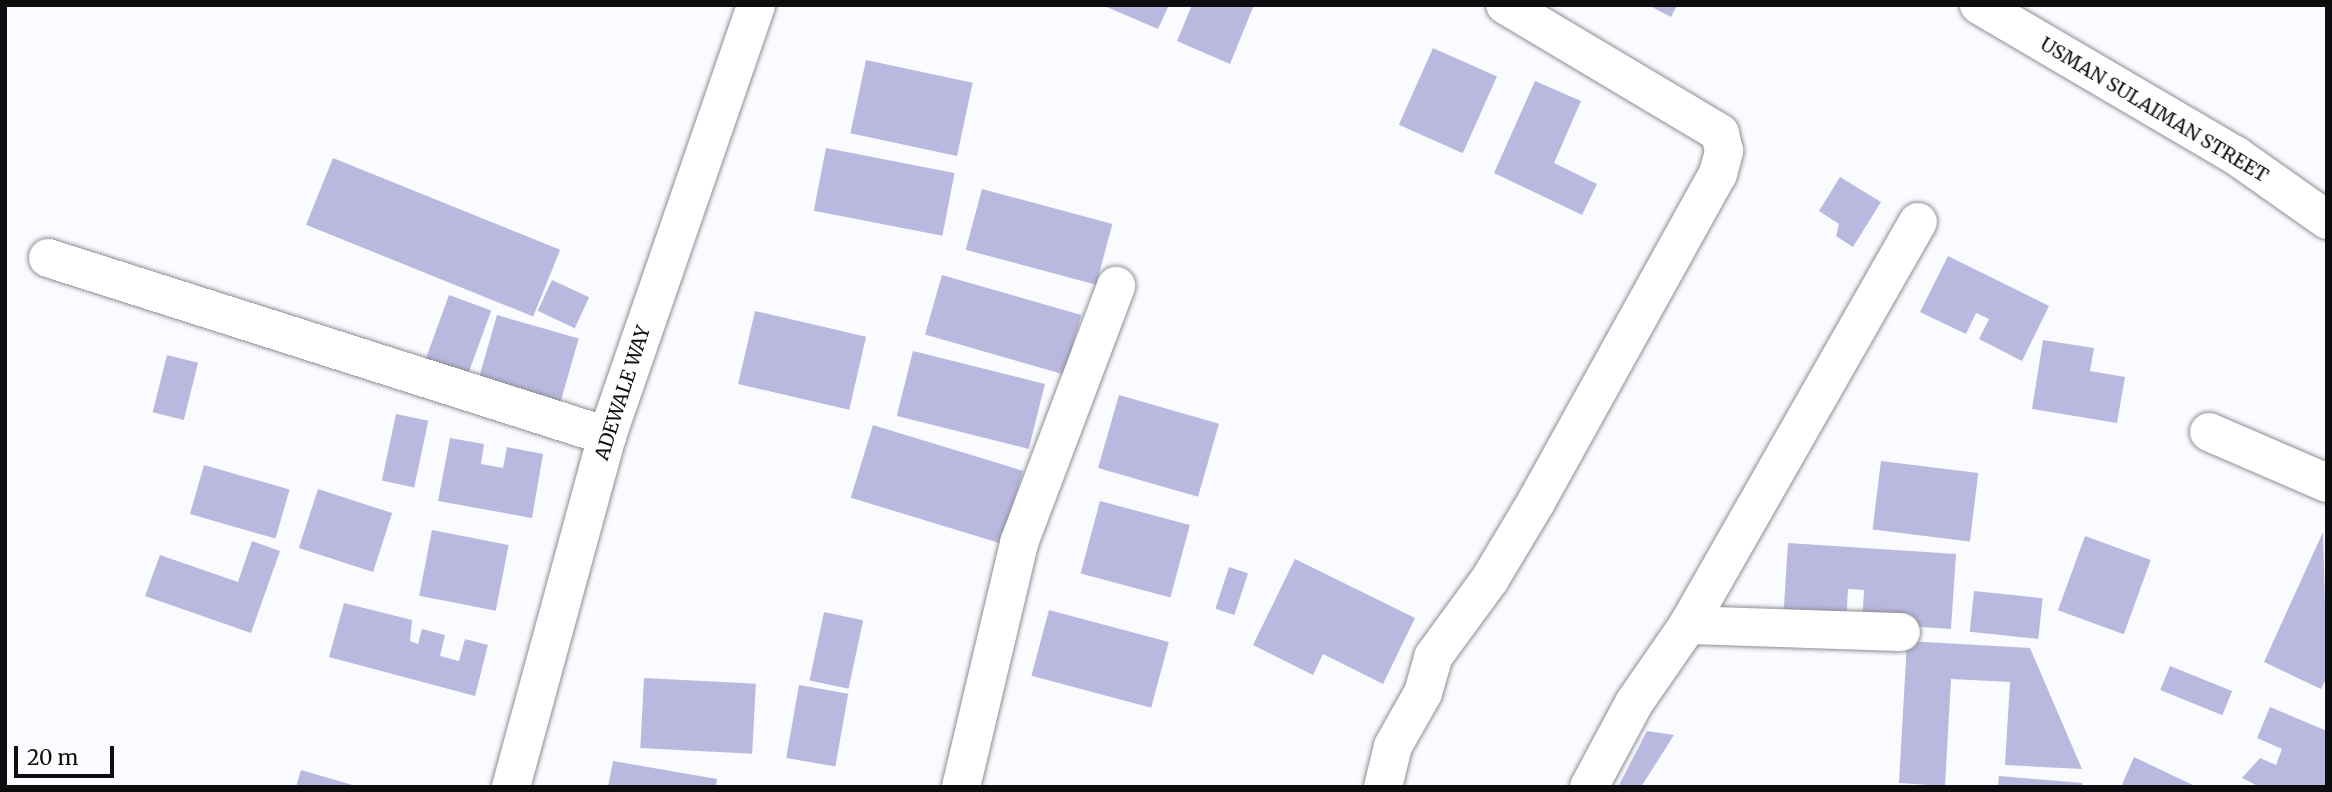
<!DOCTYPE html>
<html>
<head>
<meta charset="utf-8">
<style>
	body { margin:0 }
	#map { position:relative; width:2332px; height:792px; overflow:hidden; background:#fafbff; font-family:Merriweather,serif }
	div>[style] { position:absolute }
	.building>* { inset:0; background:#bbb8e0; transform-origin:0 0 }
	.roads { filter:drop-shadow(0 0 2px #8c8e94) drop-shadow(0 0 2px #8c8e94) }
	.street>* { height:38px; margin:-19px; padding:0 19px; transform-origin:19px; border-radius:19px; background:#fff }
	span { translate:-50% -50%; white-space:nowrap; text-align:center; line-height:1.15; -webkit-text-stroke:6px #fff; paint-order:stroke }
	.street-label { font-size:19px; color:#0c0d0f }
	.frame { position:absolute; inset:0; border:7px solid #0c0d0f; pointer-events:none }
	.scale { position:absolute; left:14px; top:746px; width:100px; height:32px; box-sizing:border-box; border:4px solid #0c0d0f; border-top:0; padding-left:9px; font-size:21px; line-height:24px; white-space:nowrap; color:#0c0d0f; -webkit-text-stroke:5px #fff; paint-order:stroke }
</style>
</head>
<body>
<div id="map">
	<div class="building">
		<div style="clip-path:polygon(1102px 5px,1169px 5px,1158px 29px)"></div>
		<div style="clip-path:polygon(1192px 5px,1254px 5px,1230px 64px,1177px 41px)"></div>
		<div style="clip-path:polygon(1648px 5px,1677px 5px,1671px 17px)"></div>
		<div style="left:1433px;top:48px;width:70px;height:84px;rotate:24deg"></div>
		<div style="left:866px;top:60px;width:109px;height:75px;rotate:12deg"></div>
		<div style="clip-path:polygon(1535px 81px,1581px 101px,1554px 163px,1597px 184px,1582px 215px,1494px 173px)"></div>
		<div style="left:826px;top:148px;width:131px;height:64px;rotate:11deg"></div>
		<div style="left:333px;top:158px;width:245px;height:72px;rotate:22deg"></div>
		<div style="clip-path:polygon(1840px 177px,1881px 202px,1853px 247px,1836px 236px,1839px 224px,1819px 211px)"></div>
		<div style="left:982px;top:189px;width:135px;height:63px;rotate:15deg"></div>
		<div style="clip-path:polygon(1948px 256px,2049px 306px,2022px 361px,1979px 339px,1989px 319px,1976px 313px,1966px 334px,1920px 312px)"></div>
		<div style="left:942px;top:275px;width:145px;height:62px;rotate:16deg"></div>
		<div style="left:552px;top:280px;width:41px;height:34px;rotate:25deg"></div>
		<div style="left:449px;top:295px;width:45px;height:68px;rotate:20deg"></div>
		<div style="left:755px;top:311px;width:114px;height:75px;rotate:13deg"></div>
		<div style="left:497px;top:315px;width:85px;height:70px;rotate:16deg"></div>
		<div style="clip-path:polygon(2043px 340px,2094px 348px,2090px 371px,2125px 377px,2117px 423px,2032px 409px)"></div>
		<div style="left:913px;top:351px;width:136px;height:67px;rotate:14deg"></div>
		<div style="left:167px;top:355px;width:32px;height:59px;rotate:14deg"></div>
		<div style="left:1119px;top:395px;width:104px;height:76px;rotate:16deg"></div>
		<div style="left:396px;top:414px;width:33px;height:68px;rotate:12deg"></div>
		<div style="left:873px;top:425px;width:157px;height:76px;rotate:17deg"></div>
		<div style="clip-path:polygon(450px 438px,484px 444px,481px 464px,503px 468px,507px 447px,543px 454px,532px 518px,438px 501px)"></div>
		<div style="left:1881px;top:461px;width:98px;height:69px;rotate:7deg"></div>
		<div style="left:204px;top:465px;width:89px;height:51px;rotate:16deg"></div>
		<div style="left:318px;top:489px;width:78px;height:62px;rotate:18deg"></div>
		<div style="left:1100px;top:501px;width:93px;height:75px;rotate:15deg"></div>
		<div style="left:432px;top:530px;width:78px;height:67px;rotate:11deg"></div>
		<div style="clip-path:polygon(2323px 532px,2327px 677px,2321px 689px,2264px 662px)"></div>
		<div style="left:2085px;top:536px;width:70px;height:79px;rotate:20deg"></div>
		<div style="clip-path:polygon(252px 541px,280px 551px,251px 633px,145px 596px,160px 555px,238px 582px)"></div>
		<div style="clip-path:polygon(1788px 543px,1956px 554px,1951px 629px,1862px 623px,1864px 590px,1848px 589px,1846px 626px,1783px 622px)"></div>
		<div style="clip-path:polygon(1295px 559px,1415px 618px,1383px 684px,1323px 654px,1313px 675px,1253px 645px)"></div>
		<div style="left:1229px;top:567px;width:20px;height:44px;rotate:18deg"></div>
		<div style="left:1974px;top:591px;width:69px;height:41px;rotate:6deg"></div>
		<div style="clip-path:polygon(344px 603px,412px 620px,410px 641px,418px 644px,422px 629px,445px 635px,440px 656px,459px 661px,465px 639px,488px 645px,475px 696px,329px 657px)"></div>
		<div style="left:1049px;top:610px;width:124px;height:68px;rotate:15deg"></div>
		<div style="left:824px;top:612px;width:40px;height:70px;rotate:12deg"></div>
		<div style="clip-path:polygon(1907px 641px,2030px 648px,2082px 769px,2005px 765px,2010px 682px,1951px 679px,1945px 786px,1899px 783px)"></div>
		<div style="left:2170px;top:666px;width:67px;height:26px;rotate:22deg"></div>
		<div style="left:644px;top:678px;width:112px;height:70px;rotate:3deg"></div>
		<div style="left:799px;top:685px;width:50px;height:74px;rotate:10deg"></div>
		<div style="clip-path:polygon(2270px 707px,2327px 731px,2327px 787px,2260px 787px,2242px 778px,2260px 758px,2276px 765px,2282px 749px,2257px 738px)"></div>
		<div style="clip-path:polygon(1647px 731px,1674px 735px,1641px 787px,1618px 787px)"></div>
		<div style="clip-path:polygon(2134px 757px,2197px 787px,2121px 787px)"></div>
		<div style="clip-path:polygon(613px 761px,717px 779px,716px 787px,608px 787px)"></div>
		<div style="clip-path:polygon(301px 770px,356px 786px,356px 787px,296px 787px)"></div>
		<div style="clip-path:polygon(1999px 776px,2082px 783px,2082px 787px,1998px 787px)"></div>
	</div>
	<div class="roads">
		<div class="street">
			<div style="left:1979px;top:5px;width:297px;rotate:30.4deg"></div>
			<div style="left:2235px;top:155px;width:113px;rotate:35.2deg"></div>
			<div style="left:48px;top:258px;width:587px;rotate:17.66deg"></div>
			<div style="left:2209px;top:432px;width:129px;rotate:23.4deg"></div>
			<div style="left:1688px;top:625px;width:213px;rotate:1.9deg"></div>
			<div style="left:511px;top:787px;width:364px;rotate:-74.7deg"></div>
			<div style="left:607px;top:436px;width:456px;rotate:-70.9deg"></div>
			<div style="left:961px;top:787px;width:251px;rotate:-76.6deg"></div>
			<div style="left:1019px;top:543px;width:275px;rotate:-69.3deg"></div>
			<div style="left:1383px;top:787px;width:42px;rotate:-76.3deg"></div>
			<div style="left:1393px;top:746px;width:61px;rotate:-60.5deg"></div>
			<div style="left:1423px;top:693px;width:37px;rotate:-74deg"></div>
			<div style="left:1433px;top:657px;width:97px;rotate:-53.8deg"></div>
			<div style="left:1490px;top:579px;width:90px;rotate:-59.1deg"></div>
			<div style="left:1536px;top:502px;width:375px;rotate:-61deg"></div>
			<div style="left:1718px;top:174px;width:24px;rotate:-75deg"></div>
			<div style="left:1724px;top:151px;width:18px;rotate:-103deg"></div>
			<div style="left:1720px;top:133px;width:250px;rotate:-149.2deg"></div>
			<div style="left:1589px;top:787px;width:95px;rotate:-61.8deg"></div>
			<div style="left:1634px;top:703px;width:95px;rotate:-55.3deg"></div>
			<div style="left:1688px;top:625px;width:464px;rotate:-60.3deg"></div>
		</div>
	</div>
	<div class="street-label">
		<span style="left:2154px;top:110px;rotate:31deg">USMAN SULAIMAN STREET</span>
		<span style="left:623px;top:393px;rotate:-72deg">ADEWALE WAY</span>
	</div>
	<div class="frame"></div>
	<div class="scale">20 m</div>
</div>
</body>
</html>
